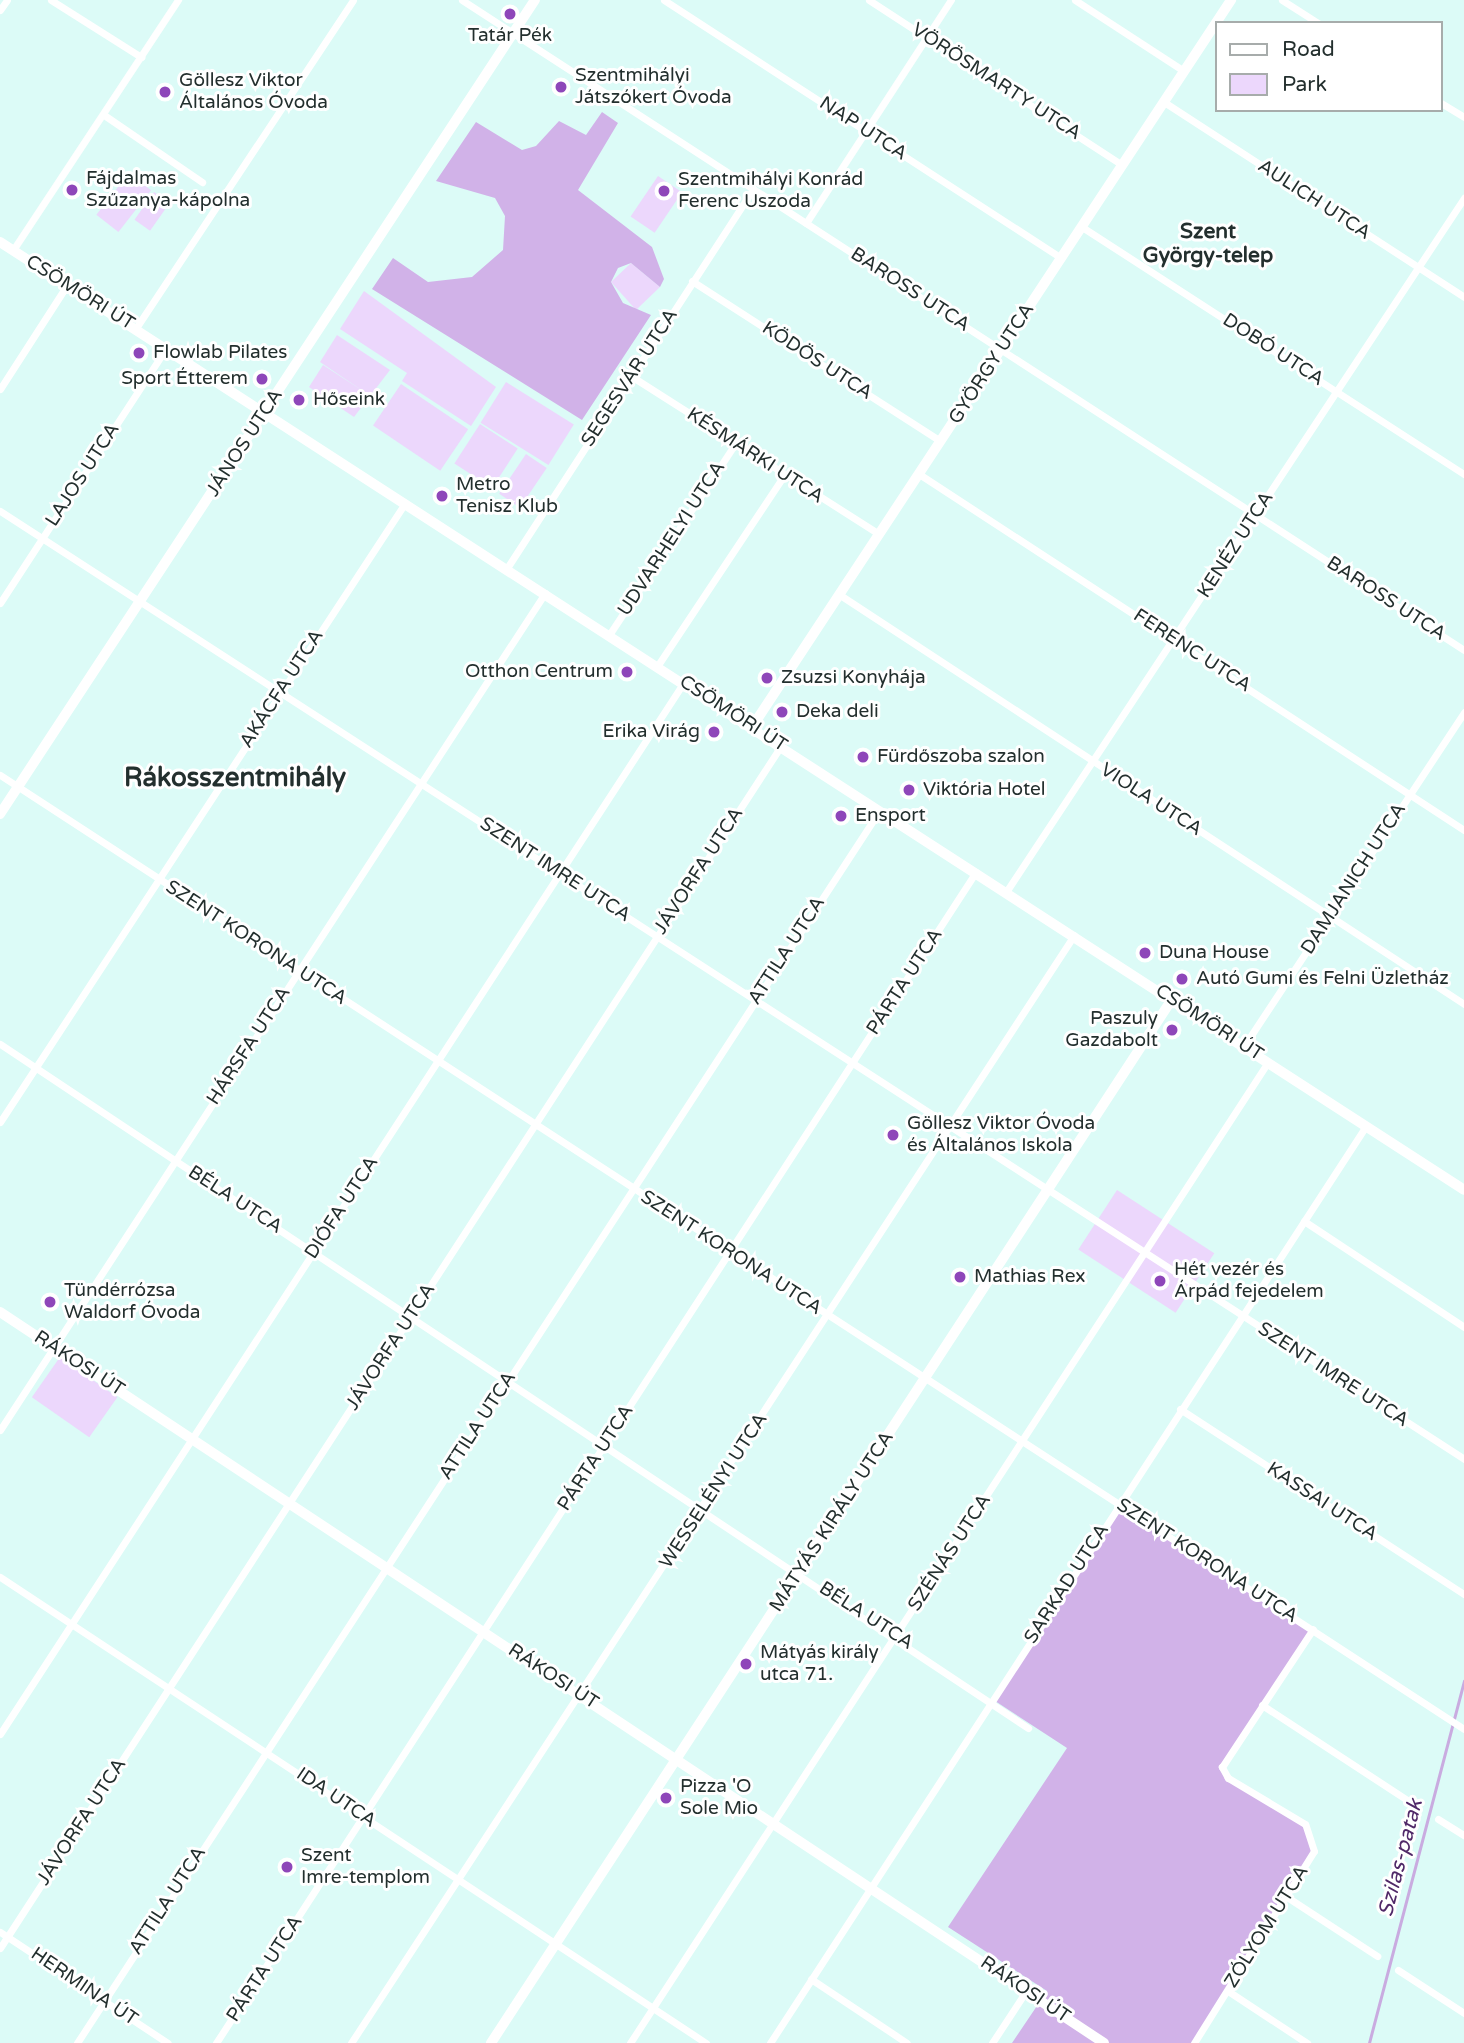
<!DOCTYPE html>
<html>
<head>
<meta charset="utf-8">
<style>
	body { margin:0 }
	#map { position:relative; width:1464px; height:2043px; overflow:hidden; background:#dcfbf7; font-family:"Varela Round",sans-serif }
	div>[style] { position:absolute }
	.green>* { inset:0; background:#ecd7fc; transform-origin:0 0 }
	.forest>* { inset:0; background:#d1b2e8 }
	.stream>* { height:2.5px; margin:-1.25px; padding:0 1.25px; transform-origin:1.25px; border-radius:1.25px; background:#c9abe0 }
	.street>* { height:7px; margin:-3.5px; padding:0 3.5px; transform-origin:3.5px; border-radius:3.5px; background:#fff }
	.secondary>* { height:10px; margin:-5px; padding:0 5px; transform-origin:5px; border-radius:5px; background:#fff }
	.dots>* { width:19px; height:19px; translate:-50% -50%; box-sizing:border-box; border:4px solid #fff; border-radius:50% }
	span { translate:-50% -50%; white-space:nowrap; text-align:center; line-height:1.15; -webkit-text-stroke:6px #fff; paint-order:stroke }
	.poi-label { font-size:19px; color:#232f2e }
	.left { translate:0 -50%; text-align:left }
	.right { translate:-100% -50%; text-align:right }
	.street-label { font-size:19px; color:#232f2e }
	.neighbourhood-label { font-size:21px; color:#232f2e; font-weight:700 }
	.water-label { font-size:21px; color:#502968; font-style:italic }
	.district-label { font-size:26px; color:#232f2e; font-weight:700 }
	.legend { position:absolute; left:1215px; top:21px; width:228px; height:91px; box-sizing:border-box; background:#fff; border:2px solid #a7acab; margin:0; padding:9px 12px; list-style:none; font-size:21px; color:#232f2e }
	.legend li { display:flex; align-items:center; gap:14px; height:35px }
	.legend b { width:35px; border:2px solid #a7acab }
</style>
</head>
<body>
<div id="map">
	<div class="green">
		<div style="left:129px;top:173px;width:28px;height:53px;rotate:38deg"></div>
		<div style="left:658px;top:176px;width:29px;height:49px;rotate:34deg"></div>
		<div style="left:154px;top:192px;width:19px;height:34px;rotate:35deg"></div>
		<div style="clip-path:polygon(631px 263px,660px 287px,636px 310px,611px 282px)"></div>
		<div style="clip-path:polygon(364px 291px,496px 387px,471px 426px,402px 381px,407px 373px,340px 329px)"></div>
		<div style="clip-path:polygon(337px 335px,390px 370px,354px 417px,309px 387px,323px 365px,366px 393px,320px 362px)"></div>
		<div style="left:506px;top:382px;width:80px;height:48px;rotate:32deg"></div>
		<div style="left:401px;top:384px;width:81px;height:50px;rotate:34deg"></div>
		<div style="left:480px;top:424px;width:45px;height:47px;rotate:33deg"></div>
		<div style="left:526px;top:454px;width:25px;height:48px;rotate:34deg"></div>
		<div style="left:1117px;top:1190px;width:116px;height:71px;rotate:33deg"></div>
		<div style="left:60px;top:1357px;width:70px;height:49px;rotate:35deg"></div>
	</div>
	<div class="forest">
		<div style="clip-path:polygon(602px 112px,618px 123px,578px 190px,652px 247px,664px 279px,660px 287px,631px 263px,618px 268px,611px 282px,623px 303px,651px 315px,582px 420px,372px 289px,393px 258px,428px 282px,472px 277px,503px 250px,505px 216px,495px 198px,436px 181px,476px 122px,522px 150px,536px 146px,559px 121px,586px 135px)"></div>
		<div style="clip-path:polygon(1119px 1504px,1313px 1629px,1222px 1771px,1309px 1828px,1315px 1845px,1194px 2043px,1012px 2043px,1047px 1991px,948px 1927px,1067px 1748px,992px 1699px)"></div>
	</div>
	<div class="stream">
		<div style="left:1369px;top:2043px;width:374px;rotate:-75.3deg"></div>
	</div>
	<div class="street">
		<div style="left:51px;top:0;width:107px;rotate:32.3deg"></div>
		<div style="left:462px;top:0;width:1194px;rotate:32.97deg"></div>
		<div style="left:664px;top:0;width:474px;rotate:33deg"></div>
		<div style="left:869px;top:0;width:302px;rotate:33.1deg"></div>
		<div style="left:1075px;top:0;width:130px;rotate:33.1deg"></div>
		<div style="left:1282px;top:0;width:43px;rotate:32.6deg"></div>
		<div style="left:0;top:10px;width:12px;rotate:-55deg"></div>
		<div style="left:1164px;top:102px;width:358px;rotate:33deg"></div>
		<div style="left:1441px;top:103px;width:27px;rotate:31deg"></div>
		<div style="left:104px;top:115px;width:119px;rotate:34.4deg"></div>
		<div style="left:806px;top:223px;width:266px;rotate:-57deg"></div>
		<div style="left:1082px;top:227px;width:455px;rotate:32.9deg"></div>
		<div style="left:13px;top:250px;width:300px;rotate:-56.6deg"></div>
		<div style="left:692px;top:281px;width:295px;rotate:32.8deg"></div>
		<div style="left:136px;top:328px;width:393px;rotate:-56.5deg"></div>
		<div style="left:631px;top:376px;width:294px;rotate:32.5deg"></div>
		<div style="left:0;top:389px;width:124px;rotate:-57.2deg"></div>
		<div style="left:919px;top:474px;width:651px;rotate:33.15deg"></div>
		<div style="left:0;top:511px;width:1744px;rotate:32.92deg"></div>
		<div style="left:507px;top:568px;width:452px;rotate:-57deg"></div>
		<div style="left:840px;top:595px;width:746px;rotate:33.24deg"></div>
		<div style="left:0;top:603px;width:304px;rotate:-56.9deg"></div>
		<div style="left:609px;top:635px;width:229px;rotate:-56.6deg"></div>
		<div style="left:658px;top:665px;width:228px;rotate:-56.4deg"></div>
		<div style="left:0;top:775px;width:1747px;rotate:33.09deg"></div>
		<div style="left:1006px;top:892px;width:832px;rotate:-56.58deg"></div>
		<div style="left:0;top:1044px;width:1235px;rotate:33.64deg"></div>
		<div style="left:1244px;top:1046px;width:400px;rotate:-56.6deg"></div>
		<div style="left:0;top:1122px;width:740px;rotate:-56.8deg"></div>
		<div style="left:1304px;top:1221px;width:192px;rotate:33.5deg"></div>
		<div style="left:1180px;top:1409px;width:339px;rotate:33.1deg"></div>
		<div style="left:0;top:1430px;width:999px;rotate:-56.93deg"></div>
		<div style="left:0;top:1577px;width:846px;rotate:33.43deg"></div>
		<div style="left:1262px;top:1705px;width:186px;rotate:33.2deg"></div>
		<div style="left:0;top:1734px;width:1255px;rotate:-56.97deg"></div>
		<div style="left:1438px;top:1819px;width:31px;rotate:32deg"></div>
		<div style="left:1287px;top:1897px;width:108px;rotate:33.2deg"></div>
		<div style="left:0;top:1932px;width:201px;rotate:33.5deg"></div>
		<div style="left:0;top:1948px;width:1433px;rotate:-56.99deg"></div>
		<div style="left:1398px;top:1970px;width:79px;rotate:33.1deg"></div>
		<div style="left:811px;top:1979px;width:115px;rotate:33.7deg"></div>
		<div style="left:1228px;top:1991px;width:95px;rotate:33.4deg"></div>
		<div style="left:77px;top:2043px;width:1471px;rotate:-56.93deg"></div>
		<div style="left:216px;top:2043px;width:1396px;rotate:-57.02deg"></div>
		<div style="left:351px;top:2043px;width:1323px;rotate:-56.87deg"></div>
		<div style="left:630px;top:2043px;width:1170px;rotate:-56.96deg"></div>
		<div style="left:770px;top:2043px;width:1094px;rotate:-56.98deg"></div>
		<div style="left:992px;top:2043px;width:62px;rotate:-56.8deg"></div>
		<div style="left:1194px;top:2043px;width:226px;rotate:-58deg"></div>
		<div style="left:1314px;top:1851px;width:28px;rotate:-108deg"></div>
		<div style="left:1305px;top:1824px;width:90px;rotate:-149.1deg"></div>
		<div style="left:1228px;top:1778px;width:13px;rotate:-119deg"></div>
		<div style="left:1222px;top:1767px;width:165px;rotate:-56.6deg"></div>
	</div>
	<div class="secondary">
		<div style="left:0;top:242px;width:1744px;rotate:32.92deg"></div>
		<div style="left:752px;top:727px;width:871px;rotate:-56.62deg"></div>
		<div style="left:0;top:814px;width:974px;rotate:-56.69deg"></div>
		<div style="left:0;top:1312px;width:1324px;rotate:33.51deg"></div>
		<div style="left:491px;top:2043px;width:1246px;rotate:-56.88deg"></div>
	</div>
	<div class="dots">
		<div style="left:510px;top:14px;background:#8e46b9"></div>
		<div style="left:561px;top:87px;background:#8e46b9"></div>
		<div style="left:165px;top:92px;background:#8e46b9"></div>
		<div style="left:72px;top:190px;background:#8e46b9"></div>
		<div style="left:664px;top:191px;background:#8e46b9"></div>
		<div style="left:139px;top:353px;background:#8e46b9"></div>
		<div style="left:262px;top:379px;background:#8e46b9"></div>
		<div style="left:299px;top:400px;background:#8e46b9"></div>
		<div style="left:442px;top:496px;background:#8e46b9"></div>
		<div style="left:627px;top:672px;background:#8e46b9"></div>
		<div style="left:767px;top:678px;background:#8e46b9"></div>
		<div style="left:782px;top:712px;background:#8e46b9"></div>
		<div style="left:714px;top:732px;background:#8e46b9"></div>
		<div style="left:863px;top:757px;background:#8e46b9"></div>
		<div style="left:909px;top:790px;background:#8e46b9"></div>
		<div style="left:841px;top:816px;background:#8e46b9"></div>
		<div style="left:1145px;top:953px;background:#8e46b9"></div>
		<div style="left:1182px;top:979px;background:#8e46b9"></div>
		<div style="left:1172px;top:1030px;background:#8e46b9"></div>
		<div style="left:893px;top:1135px;background:#8e46b9"></div>
		<div style="left:960px;top:1277px;background:#8e46b9"></div>
		<div style="left:1160px;top:1281px;background:#8e46b9"></div>
		<div style="left:50px;top:1302px;background:#8e46b9"></div>
		<div style="left:746px;top:1664px;background:#8e46b9"></div>
		<div style="left:666px;top:1798px;background:#8e46b9"></div>
		<div style="left:287px;top:1867px;background:#8e46b9"></div>
	</div>
	<div class="poi-label">
		<span style="left:510px;top:36px">Tatár Pék</span>
		<span class="left" style="left:575px;top:87px">Szentmihályi<br>Játszókert Óvoda</span>
		<span class="left" style="left:179px;top:92px">Göllesz Viktor<br>Általános Óvoda</span>
		<span class="left" style="left:86px;top:190px">Fájdalmas<br>Szűzanya-kápolna</span>
		<span class="left" style="left:678px;top:191px">Szentmihályi Konrád<br>Ferenc Uszoda</span>
		<span class="left" style="left:153px;top:353px">Flowlab Pilates</span>
		<span class="right" style="left:248px;top:379px">Sport Étterem</span>
		<span class="left" style="left:313px;top:400px">Hőseink</span>
		<span class="left" style="left:456px;top:496px">Metro<br>Tenisz Klub</span>
		<span class="right" style="left:613px;top:672px">Otthon Centrum</span>
		<span class="left" style="left:781px;top:678px">Zsuzsi Konyhája</span>
		<span class="left" style="left:796px;top:712px">Deka deli</span>
		<span class="right" style="left:700px;top:732px">Erika Virág</span>
		<span class="left" style="left:877px;top:757px">Fürdőszoba szalon</span>
		<span class="left" style="left:923px;top:790px">Viktória Hotel</span>
		<span class="left" style="left:855px;top:816px">Ensport</span>
		<span class="left" style="left:1159px;top:953px">Duna House</span>
		<span class="left" style="left:1196px;top:979px">Autó Gumi és Felni Üzletház</span>
		<span class="right" style="left:1158px;top:1030px">Paszuly<br>Gazdabolt</span>
		<span class="left" style="left:907px;top:1135px">Göllesz Viktor Óvoda<br>és Általános Iskola</span>
		<span class="left" style="left:1174px;top:1281px">Hét vezér és<br>Árpád fejedelem</span>
		<span class="left" style="left:974px;top:1277px">Mathias Rex</span>
		<span class="left" style="left:64px;top:1302px">Tündérrózsa<br>Waldorf Óvoda</span>
		<span class="left" style="left:760px;top:1664px">Mátyás király<br>utca 71.</span>
		<span class="left" style="left:680px;top:1798px">Pizza 'O<br>Sole Mio</span>
		<span class="left" style="left:301px;top:1867px">Szent<br>Imre-templom</span>
	</div>
	<div class="street-label">
		<span style="left:996px;top:82px;rotate:33deg">VÖRÖSMARTY UTCA</span>
		<span style="left:863px;top:129px;rotate:33deg">NAP UTCA</span>
		<span style="left:1314px;top:200px;rotate:33deg">AULICH UTCA</span>
		<span style="left:910px;top:290px;rotate:33deg">BAROSS UTCA</span>
		<span style="left:80px;top:293px;rotate:32deg">CSÖMÖRI ÚT</span>
		<span style="left:1273px;top:350px;rotate:33deg">DOBÓ UTCA</span>
		<span style="left:817px;top:361px;rotate:33deg">KÖDÖS UTCA</span>
		<span style="left:992px;top:364px;rotate:-57deg">GYÖRGY UTCA</span>
		<span style="left:630px;top:378px;rotate:-57deg">SEGESVÁR UTCA</span>
		<span style="left:245px;top:443px;rotate:-57deg">JÁNOS UTCA</span>
		<span style="left:755px;top:456px;rotate:33deg">KÉSMÁRKI UTCA</span>
		<span style="left:83px;top:475px;rotate:-57deg">LAJOS UTCA</span>
		<span style="left:672px;top:539px;rotate:-57deg">UDVARHELYI UTCA</span>
		<span style="left:1236px;top:545px;rotate:-57deg">KENÉZ UTCA</span>
		<span style="left:1386px;top:599px;rotate:33deg">BAROSS UTCA</span>
		<span style="left:1192px;top:651px;rotate:33deg">FERENC UTCA</span>
		<span style="left:282px;top:689px;rotate:-57deg">AKÁCFA UTCA</span>
		<span style="left:733px;top:714px;rotate:33deg">CSÖMÖRI ÚT</span>
		<span style="left:1151px;top:800px;rotate:33deg">VIOLA UTCA</span>
		<span style="left:555px;top:870px;rotate:33deg">SZENT IMRE UTCA</span>
		<span style="left:699px;top:871px;rotate:-57deg">JÁVORFA UTCA</span>
		<span style="left:1354px;top:879px;rotate:-57deg">DAMJANICH UTCA</span>
		<span style="left:256px;top:943px;rotate:33deg">SZENT KORONA UTCA</span>
		<span style="left:787px;top:951px;rotate:-57deg">ATTILA UTCA</span>
		<span style="left:905px;top:982px;rotate:-57deg">PÁRTA UTCA</span>
		<span style="left:1209px;top:1023px;rotate:33deg">CSÖMÖRI ÚT</span>
		<span style="left:249px;top:1046px;rotate:-57deg">HÁRSFA UTCA</span>
		<span style="left:235px;top:1200px;rotate:33deg">BÉLA UTCA</span>
		<span style="left:342px;top:1208px;rotate:-57deg">DIÓFA UTCA</span>
		<span style="left:731px;top:1253px;rotate:33deg">SZENT KORONA UTCA</span>
		<span style="left:391px;top:1347px;rotate:-57deg">JÁVORFA UTCA</span>
		<span style="left:79px;top:1364px;rotate:33deg">RÁKOSI ÚT</span>
		<span style="left:1333px;top:1375px;rotate:33deg">SZENT IMRE UTCA</span>
		<span style="left:478px;top:1426px;rotate:-57deg">ATTILA UTCA</span>
		<span style="left:596px;top:1458px;rotate:-57deg">PÁRTA UTCA</span>
		<span style="left:714px;top:1491px;rotate:-57deg">WESSELÉNYI UTCA</span>
		<span style="left:1322px;top:1502px;rotate:33deg">KASSAI UTCA</span>
		<span style="left:832px;top:1522px;rotate:-57deg">MÁTYÁS KIRÁLY UTCA</span>
		<span style="left:950px;top:1553px;rotate:-57deg">SZÉNÁS UTCA</span>
		<span style="left:1207px;top:1561px;rotate:33deg">SZENT KORONA UTCA</span>
		<span style="left:1067px;top:1584px;rotate:-57deg">SARKAD UTCA</span>
		<span style="left:866px;top:1616px;rotate:33deg">BÉLA UTCA</span>
		<span style="left:553px;top:1677px;rotate:33deg">RÁKOSI ÚT</span>
		<span style="left:336px;top:1798px;rotate:34deg">IDA UTCA</span>
		<span style="left:82px;top:1822px;rotate:-57deg">JÁVORFA UTCA</span>
		<span style="left:168px;top:1901px;rotate:-57deg">ATTILA UTCA</span>
		<span style="left:1267px;top:1927px;rotate:-58deg">ZÓLYOM UTCA</span>
		<span style="left:265px;top:1969px;rotate:-57deg">PÁRTA UTCA</span>
		<span style="left:84px;top:1987px;rotate:34deg">HERMINA ÚT</span>
		<span style="left:1025px;top:1990px;rotate:34deg">RÁKOSI ÚT</span>
	</div>
	<div class="neighbourhood-label">
		<span style="left:1208px;top:244px">Szent<br>György-telep</span>
	</div>
	<div class="water-label">
		<span style="left:1401px;top:1858px;rotate:-75deg">Szilas-patak</span>
	</div>
	<div class="district-label">
		<span style="left:235px;top:778px">Rákosszentmihály</span>
	</div>
	<ul class="legend">
	<li><b style="height:9px;background:#fff"></b>Road</li>
	<li><b style="height:19px;background:#ecd7fc"></b>Park</li>
	</ul>
</div>
</body>
</html>
